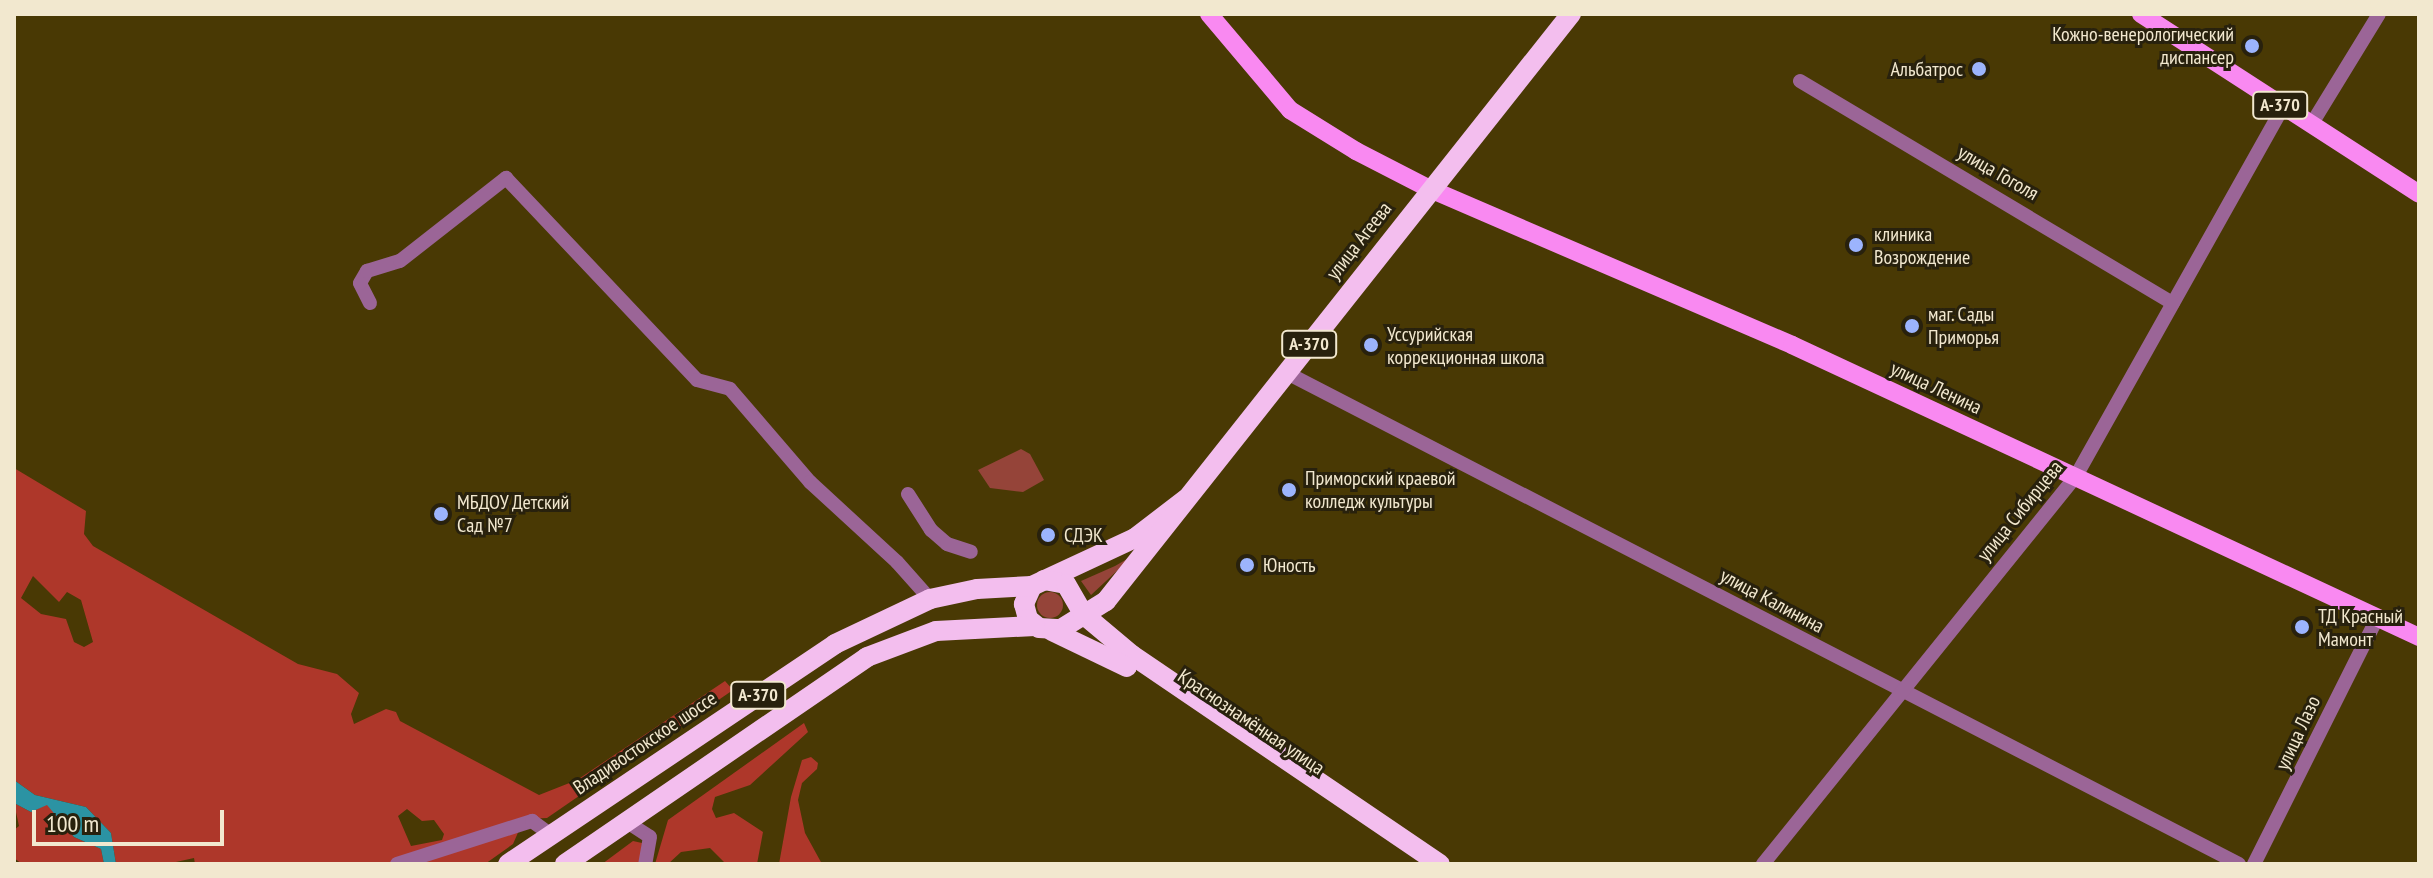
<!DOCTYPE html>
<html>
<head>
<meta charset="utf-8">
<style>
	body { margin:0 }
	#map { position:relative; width:2433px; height:878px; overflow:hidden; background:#493904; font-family:"PT Sans Narrow",sans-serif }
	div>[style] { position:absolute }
	.green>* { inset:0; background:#954439 }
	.round { border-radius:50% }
	.forest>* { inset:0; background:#ae372a }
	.water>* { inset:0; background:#2b93a3 }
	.minor>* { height:14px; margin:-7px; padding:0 7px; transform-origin:7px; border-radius:7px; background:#9b6597 }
	.major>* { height:18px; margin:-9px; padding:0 9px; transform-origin:9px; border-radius:9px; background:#f989f1 }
	.highway>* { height:20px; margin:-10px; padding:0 10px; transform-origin:10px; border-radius:10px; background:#f3beee }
	.dots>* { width:22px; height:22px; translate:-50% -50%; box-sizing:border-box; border:4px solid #28210d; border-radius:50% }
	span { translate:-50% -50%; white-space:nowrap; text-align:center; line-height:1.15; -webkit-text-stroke:6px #28210d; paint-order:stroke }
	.shield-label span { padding:2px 6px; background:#28210d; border:2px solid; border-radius:6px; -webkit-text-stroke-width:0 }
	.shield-label { font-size:18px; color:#f2e8cf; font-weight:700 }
	.poi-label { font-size:20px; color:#f2e8cf }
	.right { translate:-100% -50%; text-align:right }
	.left { translate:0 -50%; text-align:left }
	.street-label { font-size:20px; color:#f2e8cf }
	.frame { position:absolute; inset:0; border:16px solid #f2e8cf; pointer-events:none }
	.scale { position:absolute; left:32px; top:810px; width:192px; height:36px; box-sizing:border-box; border:4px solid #f2e8cf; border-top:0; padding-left:10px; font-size:24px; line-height:28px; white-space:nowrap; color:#f2e8cf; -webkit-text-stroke:6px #28210d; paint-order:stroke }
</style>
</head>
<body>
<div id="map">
	<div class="green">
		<div style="clip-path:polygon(1021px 449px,1030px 454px,1044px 480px,1023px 492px,990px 488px,978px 470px)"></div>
		<div style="clip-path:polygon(1134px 555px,1091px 595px,1081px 581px,1115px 566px)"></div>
		<div class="round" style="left:1037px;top:592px;width:26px;height:26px"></div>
	</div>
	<div class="forest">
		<div style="clip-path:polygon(evenodd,14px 468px,86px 511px,84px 534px,93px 546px,298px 664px,337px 674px,359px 693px,351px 714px,354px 724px,386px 709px,396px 712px,400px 721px,539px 795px,577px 780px,725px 681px,733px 690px,547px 818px,524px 819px,513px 844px,485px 864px,195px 864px,194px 858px,167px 864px,116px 864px,111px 833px,86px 807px,35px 795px,14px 780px,14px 468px,33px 576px,59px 602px,67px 592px,81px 600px,93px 642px,84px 647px,74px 642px,66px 619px,41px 614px,21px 598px,33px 576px,14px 468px,407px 809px,422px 821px,434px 820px,444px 834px,442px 840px,411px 846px,398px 816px,407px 809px)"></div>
		<div style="clip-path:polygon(804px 723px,808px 732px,750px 785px,715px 797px,712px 809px,716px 818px,734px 813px,763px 832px,757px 864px,726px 864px,710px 848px,681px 852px,668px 864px,655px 864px,668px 820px)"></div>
		<div style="clip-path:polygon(811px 757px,818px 763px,817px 769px,802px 783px,798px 800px,805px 833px,822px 864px,779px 864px,791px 797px,802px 760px)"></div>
		<div style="clip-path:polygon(14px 803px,31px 812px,47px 804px,74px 837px,101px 849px,104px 864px,22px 864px,14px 858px,14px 830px,19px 826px)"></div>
		<div style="clip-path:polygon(633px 841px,642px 843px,641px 864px,602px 864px)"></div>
	</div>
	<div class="water">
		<div style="clip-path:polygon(14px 780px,35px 795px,86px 807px,111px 833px,116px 864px,104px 864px,101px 849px,74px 837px,47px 805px,31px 812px,14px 803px)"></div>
	</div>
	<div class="minor">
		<div style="left:1800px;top:81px;width:434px;rotate:30.8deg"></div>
		<div style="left:2311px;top:125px;width:130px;rotate:-58.5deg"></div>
		<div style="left:370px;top:303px;width:22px;rotate:-117deg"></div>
		<div style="left:360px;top:283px;width:14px;rotate:-60deg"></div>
		<div style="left:367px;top:271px;width:34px;rotate:-17deg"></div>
		<div style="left:400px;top:261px;width:135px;rotate:-38.1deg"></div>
		<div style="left:506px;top:178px;width:278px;rotate:46.6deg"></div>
		<div style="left:697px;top:380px;width:34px;rotate:15deg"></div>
		<div style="left:730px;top:389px;width:123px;rotate:49.3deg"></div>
		<div style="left:810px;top:482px;width:118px;rotate:42.6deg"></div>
		<div style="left:897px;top:562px;width:50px;rotate:48.3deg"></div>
		<div style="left:1287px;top:373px;width:1071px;rotate:27.28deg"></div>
		<div style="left:908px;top:494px;width:43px;rotate:57.4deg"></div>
		<div style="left:931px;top:530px;width:21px;rotate:41deg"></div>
		<div style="left:947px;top:544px;width:25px;rotate:18deg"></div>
		<div style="left:627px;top:822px;width:27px;rotate:33deg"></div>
		<div style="left:650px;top:837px;width:27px;rotate:100deg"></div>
		<div style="left:397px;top:864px;width:142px;rotate:-17.7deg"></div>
		<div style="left:532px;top:821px;width:24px;rotate:36deg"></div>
		<div style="left:1763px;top:864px;width:499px;rotate:-51.1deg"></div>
		<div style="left:2076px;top:476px;width:423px;rotate:-60.7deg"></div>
		<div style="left:2254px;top:864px;width:275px;rotate:-63.4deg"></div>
	</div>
	<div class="major">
		<div style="left:1209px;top:14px;width:126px;rotate:49.8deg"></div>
		<div style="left:1290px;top:110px;width:78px;rotate:31.8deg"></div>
		<div style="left:1356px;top:151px;width:83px;rotate:27.2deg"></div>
		<div style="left:1430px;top:189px;width:394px;rotate:23.3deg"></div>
		<div style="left:1792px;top:345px;width:692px;rotate:24.97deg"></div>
		<div style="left:2141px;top:14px;width:331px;rotate:32.9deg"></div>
	</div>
	<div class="highway">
		<div style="left:1186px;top:499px;width:64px;rotate:142.6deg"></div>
		<div style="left:1135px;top:538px;width:114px;rotate:155deg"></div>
		<div style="left:1032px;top:586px;width:20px;rotate:114deg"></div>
		<div style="left:1024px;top:604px;width:16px;rotate:75deg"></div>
		<div style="left:1028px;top:619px;width:14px;rotate:39deg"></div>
		<div style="left:1039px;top:628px;width:22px;rotate:3deg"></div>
		<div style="left:1061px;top:629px;width:53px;rotate:-31.9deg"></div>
		<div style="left:1106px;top:601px;width:749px;rotate:-51.62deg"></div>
		<div style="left:1044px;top:580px;width:22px;rotate:10deg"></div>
		<div style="left:1066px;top:584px;width:34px;rotate:60deg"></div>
		<div style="left:1083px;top:614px;width:64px;rotate:39.9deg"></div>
		<div style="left:1132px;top:655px;width:372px;rotate:34.2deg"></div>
		<div style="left:1052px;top:631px;width:83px;rotate:25.6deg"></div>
		<div style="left:508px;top:864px;width:394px;rotate:-33.9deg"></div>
		<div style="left:835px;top:644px;width:105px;rotate:-25.3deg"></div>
		<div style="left:930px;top:599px;width:48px;rotate:-12deg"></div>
		<div style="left:977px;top:589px;width:55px;rotate:-3.1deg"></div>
		<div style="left:565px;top:864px;width:366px;rotate:-34.4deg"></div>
		<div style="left:867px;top:657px;width:74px;rotate:-20.6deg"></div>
		<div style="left:936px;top:631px;width:99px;rotate:-2.9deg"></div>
	</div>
	<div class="dots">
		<div style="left:2252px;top:46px;background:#9cb4fd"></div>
		<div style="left:1979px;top:69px;background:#9cb4fd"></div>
		<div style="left:1856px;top:245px;background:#9cb4fd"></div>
		<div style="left:1912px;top:326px;background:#9cb4fd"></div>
		<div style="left:1371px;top:345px;background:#9cb4fd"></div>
		<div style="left:1289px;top:490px;background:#9cb4fd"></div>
		<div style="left:441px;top:514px;background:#9cb4fd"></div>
		<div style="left:1048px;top:535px;background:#9cb4fd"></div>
		<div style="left:1247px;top:565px;background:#9cb4fd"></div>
		<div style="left:2302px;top:627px;background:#9cb4fd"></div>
	</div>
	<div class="shield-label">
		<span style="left:2280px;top:105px">А-370</span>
		<span style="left:1309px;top:344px">А-370</span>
		<span style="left:758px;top:695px">А-370</span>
	</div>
	<div class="poi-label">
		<span class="right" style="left:2234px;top:46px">Кожно-венерологический<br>диспансер</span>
		<span class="right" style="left:1963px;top:69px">Альбатрос</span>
		<span class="left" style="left:1874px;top:246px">клиника<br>Возрождение</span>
		<span class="left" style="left:1928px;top:326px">маг. Сады<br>Приморья</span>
		<span class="left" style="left:1387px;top:346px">Уссурийская<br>коррекционная школа</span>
		<span class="left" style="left:1305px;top:490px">Приморский краевой<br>колледж культуры</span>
		<span class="left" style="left:457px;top:514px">МБДОУ Детский<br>Сад №7</span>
		<span class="left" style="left:1064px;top:535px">СДЭК</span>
		<span class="left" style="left:1263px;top:565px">Юность</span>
		<span class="left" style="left:2318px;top:628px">ТД Красный<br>Мамонт</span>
	</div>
	<div class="street-label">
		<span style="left:1998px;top:173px;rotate:30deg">улица Гоголя</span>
		<span style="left:1359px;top:241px;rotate:-52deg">улица Агеева</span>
		<span style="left:1936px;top:388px;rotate:25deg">улица Ленина</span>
		<span style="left:2020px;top:511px;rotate:-51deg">улица Сибирцева</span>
		<span style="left:1772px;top:601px;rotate:28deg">улица Калинина</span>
		<span style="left:1251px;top:722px;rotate:34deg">Краснознамённая улица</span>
		<span style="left:2298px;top:733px;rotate:-65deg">улица Лазо</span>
		<span style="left:645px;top:743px;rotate:-34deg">Владивостокское шоссе</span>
	</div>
	<div class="frame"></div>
	<div class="scale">100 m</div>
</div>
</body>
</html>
